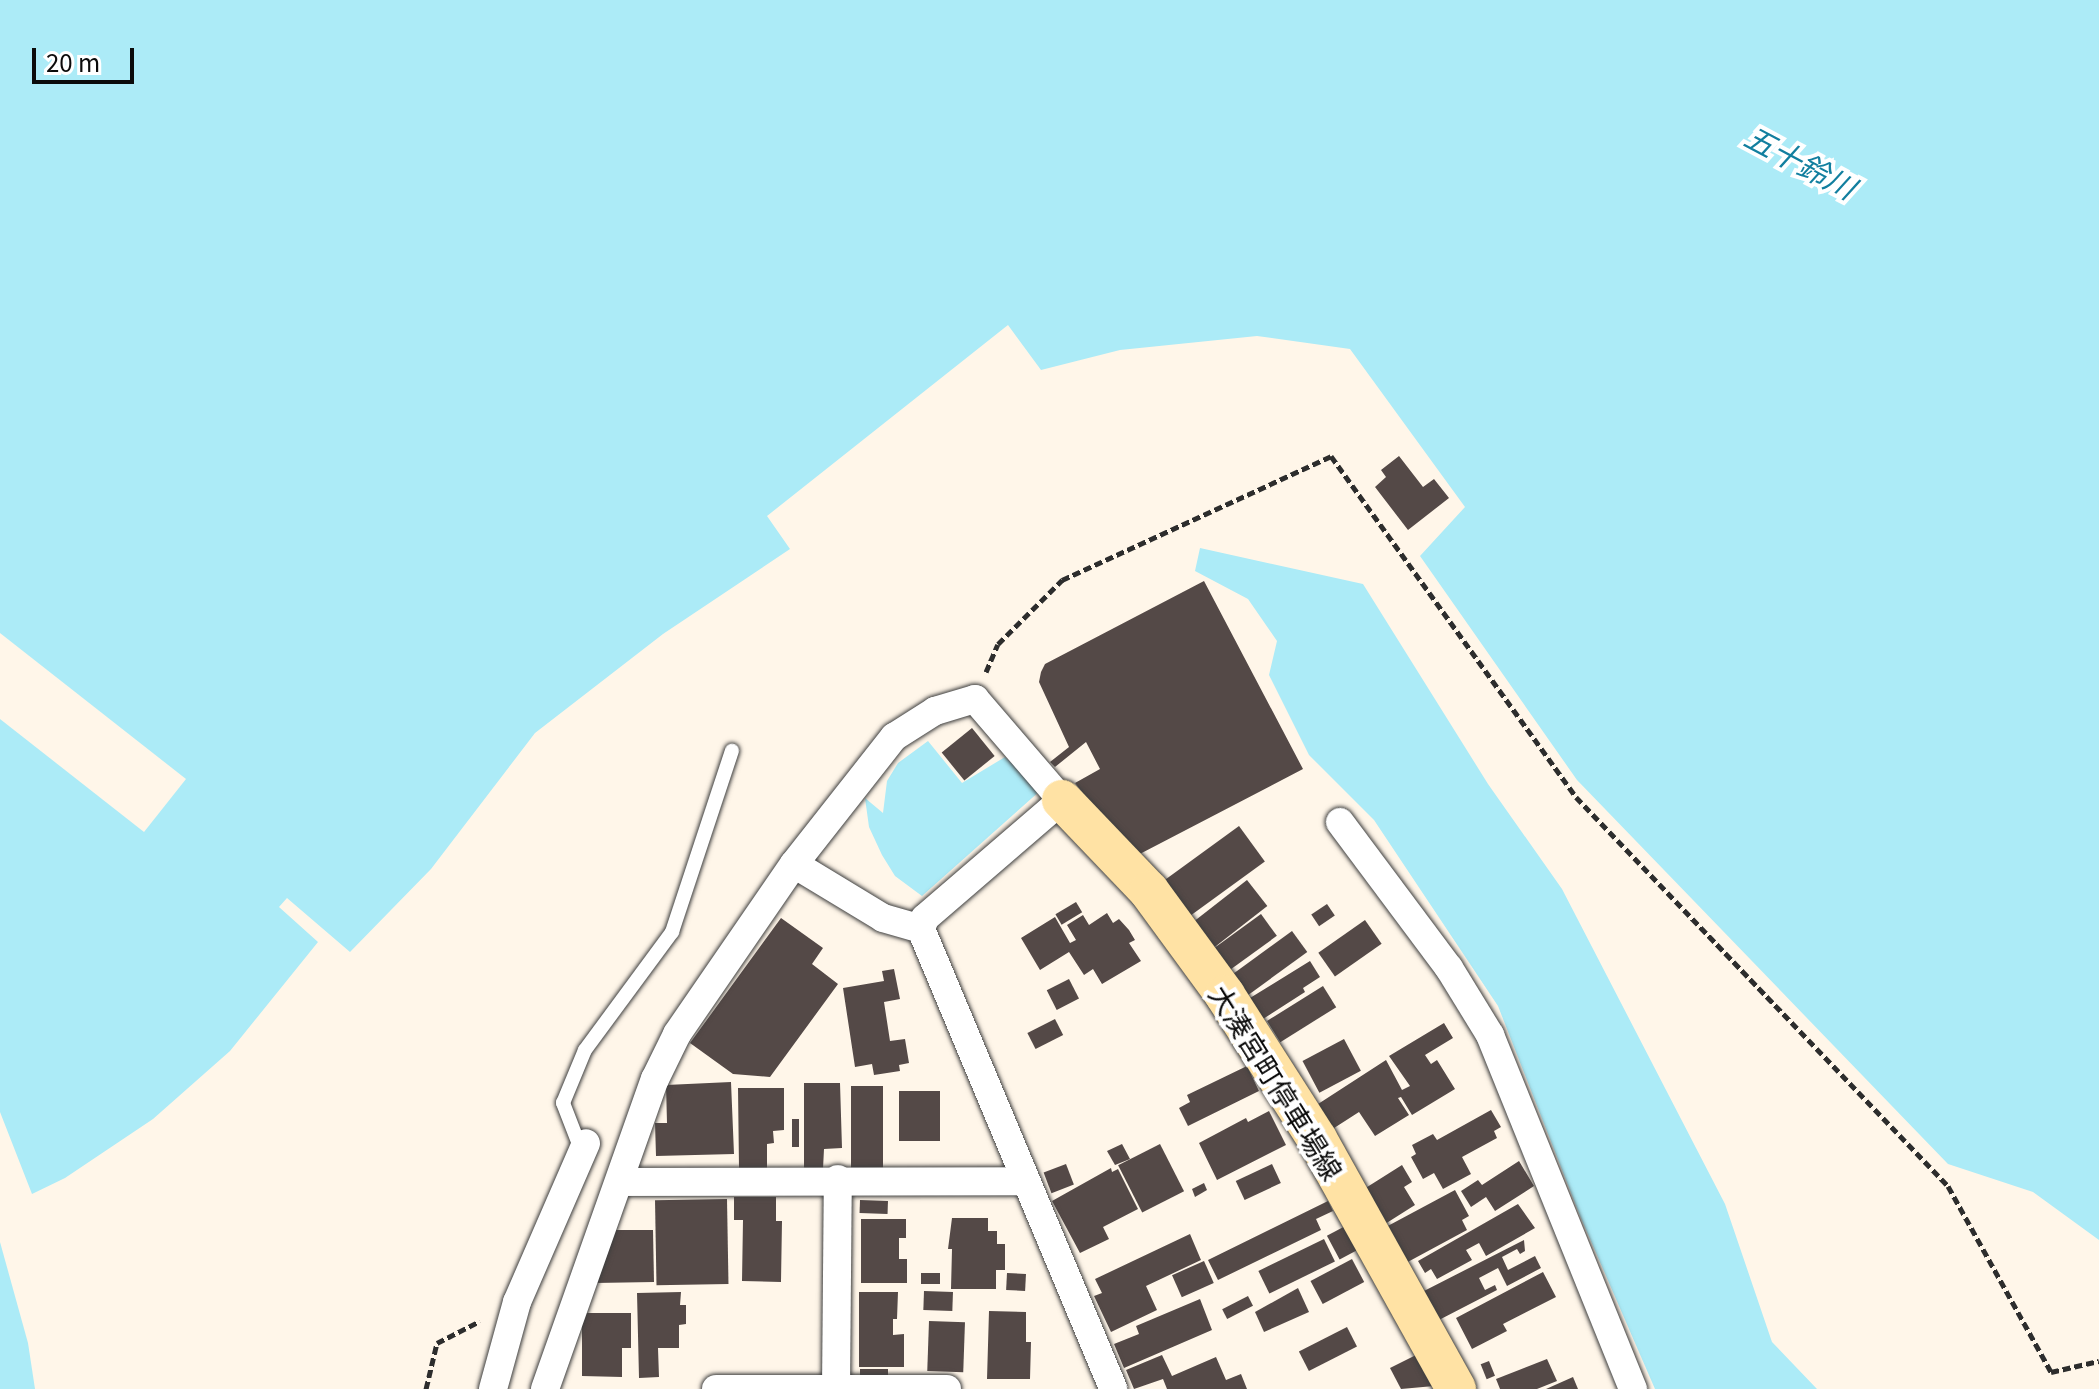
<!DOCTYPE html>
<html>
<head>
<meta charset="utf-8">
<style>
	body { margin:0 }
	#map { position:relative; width:2099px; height:1389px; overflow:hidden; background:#fff6e9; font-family:Georgia,"Noto Sans JP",serif }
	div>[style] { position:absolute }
	.water>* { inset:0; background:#acebf7 }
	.pier>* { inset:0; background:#fff6e9 }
	.building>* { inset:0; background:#544947; transform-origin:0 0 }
	.path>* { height:5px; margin-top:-2.5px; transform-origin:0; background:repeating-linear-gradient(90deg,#2d2d2d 0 8px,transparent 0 12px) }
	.roads { filter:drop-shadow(0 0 2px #3e3e3e) drop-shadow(0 0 2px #3e3e3e) }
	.lane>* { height:14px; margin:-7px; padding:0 7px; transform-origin:7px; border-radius:7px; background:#fff }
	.street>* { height:28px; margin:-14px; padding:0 14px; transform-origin:14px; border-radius:14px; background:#fff }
	.secondary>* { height:40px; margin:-20px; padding:0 20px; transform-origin:20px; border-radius:20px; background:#ffe2a4 }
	span { translate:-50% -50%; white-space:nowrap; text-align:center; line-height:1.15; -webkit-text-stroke:8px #fff; paint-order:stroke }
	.street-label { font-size:28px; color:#0b0b0b }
	.water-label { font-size:30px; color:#127f9f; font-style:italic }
	.scale { position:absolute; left:32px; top:48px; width:102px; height:36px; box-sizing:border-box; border:4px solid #0b0b0b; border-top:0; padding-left:10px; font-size:24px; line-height:28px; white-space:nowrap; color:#0b0b0b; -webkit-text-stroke:6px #fff; paint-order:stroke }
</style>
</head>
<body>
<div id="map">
	<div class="water">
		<div style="clip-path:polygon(0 0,2099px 0,2099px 1240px,2033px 1192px,1948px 1164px,1577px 780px,1420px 556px,1465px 507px,1350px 349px,1257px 336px,1120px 350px,1041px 370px,1008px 325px,767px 516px,790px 549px,663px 634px,535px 733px,431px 869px,350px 952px,287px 898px,279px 907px,318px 942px,230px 1051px,153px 1119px,65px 1178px,32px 1194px,0 1112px)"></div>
		<div style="clip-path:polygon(1200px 548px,1363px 584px,1488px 784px,1562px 889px,1725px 1204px,1772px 1342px,1817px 1389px,1655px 1389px,1580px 1216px,1498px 1006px,1374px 820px,1309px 755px,1269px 675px,1277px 641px,1248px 599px,1195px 571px)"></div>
		<div style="clip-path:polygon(928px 741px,962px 783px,1005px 757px,1041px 790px,922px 896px,895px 876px,882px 855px,869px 827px,865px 798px,883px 813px,887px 781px,898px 763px)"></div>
		<div style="clip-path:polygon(0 1242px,28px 1343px,35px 1389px,0 1389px)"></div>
	</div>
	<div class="pier">
		<div style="clip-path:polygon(0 633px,186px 779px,144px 832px,0 719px)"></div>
	</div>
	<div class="building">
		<div style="clip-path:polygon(1399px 456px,1423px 487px,1434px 479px,1449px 498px,1408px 530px,1375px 487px,1386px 477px,1381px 470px)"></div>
		<div style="clip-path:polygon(1204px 581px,1303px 769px,1134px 857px,1075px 783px,1100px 769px,1086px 742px,1055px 767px,1050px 762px,1069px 747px,1039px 682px,1041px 672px,1045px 664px)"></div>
		<div style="left:972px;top:728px;width:36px;height:39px;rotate:51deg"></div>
		<div style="left:1239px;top:826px;width:44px;height:99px;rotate:54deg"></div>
		<div style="left:1247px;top:880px;width:33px;height:74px;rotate:52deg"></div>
		<div style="left:1076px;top:902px;width:12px;height:24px;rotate:59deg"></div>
		<div style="left:1327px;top:904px;width:14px;height:19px;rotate:56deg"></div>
		<div style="clip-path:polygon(1107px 913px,1113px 923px,1119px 919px,1129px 930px,1135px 940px,1129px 943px,1141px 961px,1102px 984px,1093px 969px,1084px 975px,1069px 952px,1040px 970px,1021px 938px,1055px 917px,1070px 943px,1076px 940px,1067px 925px,1083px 915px,1089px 925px)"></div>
		<div style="left:1261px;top:914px;width:27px;height:62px;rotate:54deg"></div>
		<div style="clip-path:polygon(781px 918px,823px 948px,812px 964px,838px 984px,770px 1077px,733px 1074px,690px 1043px)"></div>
		<div style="left:1365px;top:920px;width:29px;height:57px;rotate:55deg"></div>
		<div style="left:1292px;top:931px;width:26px;height:76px;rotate:54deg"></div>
		<div style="clip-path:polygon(1310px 961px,1320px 977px,1303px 988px,1305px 992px,1263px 1019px,1250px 998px)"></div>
		<div style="clip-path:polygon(894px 969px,900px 999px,884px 1002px,890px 1041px,905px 1039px,909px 1063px,899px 1065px,900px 1071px,874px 1075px,872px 1064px,855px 1067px,843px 988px,884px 981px,882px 971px)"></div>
		<div style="left:1069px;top:979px;width:22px;height:25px;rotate:63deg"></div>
		<div style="left:1323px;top:986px;width:25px;height:66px;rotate:58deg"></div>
		<div style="left:1055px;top:1019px;width:18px;height:31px;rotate:63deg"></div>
		<div style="clip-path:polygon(1444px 1023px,1453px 1038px,1425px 1055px,1431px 1064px,1437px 1060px,1455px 1089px,1412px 1115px,1401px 1097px,1398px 1098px,1409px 1115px,1375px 1136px,1359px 1112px,1331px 1130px,1315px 1106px,1386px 1060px,1402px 1090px,1410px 1086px,1389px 1056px)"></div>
		<div style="left:1344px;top:1039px;width:36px;height:47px;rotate:62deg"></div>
		<div style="clip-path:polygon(1247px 1066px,1259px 1091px,1188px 1126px,1179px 1108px,1190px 1102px,1187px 1095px)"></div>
		<div style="clip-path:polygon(731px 1082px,734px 1154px,656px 1156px,655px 1123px,667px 1123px,666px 1085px)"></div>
		<div style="clip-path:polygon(804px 1083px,840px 1083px,842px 1148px,824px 1149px,823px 1169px,804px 1169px)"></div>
		<div style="left:851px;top:1086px;width:32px;height:84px"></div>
		<div style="clip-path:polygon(738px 1088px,784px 1088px,784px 1130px,773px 1131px,774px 1143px,767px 1144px,767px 1168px,739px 1168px)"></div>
		<div style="left:899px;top:1091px;width:41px;height:50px"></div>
		<div style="clip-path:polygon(1491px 1110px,1501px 1127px,1494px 1131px,1497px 1138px,1462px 1157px,1471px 1174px,1443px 1189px,1434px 1173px,1423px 1179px,1411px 1157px,1416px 1154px,1412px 1145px,1433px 1134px,1437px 1140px)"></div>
		<div style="clip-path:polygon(1269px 1111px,1286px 1145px,1217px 1180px,1199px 1143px,1246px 1118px,1248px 1122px)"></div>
		<div style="left:792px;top:1119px;width:7px;height:28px"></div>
		<div style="clip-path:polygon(1122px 1144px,1130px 1159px,1115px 1165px,1107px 1151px)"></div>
		<div style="left:1160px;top:1144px;width:53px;height:47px;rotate:63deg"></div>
		<div style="clip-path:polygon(1519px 1161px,1534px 1186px,1495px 1211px,1486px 1197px,1471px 1207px,1461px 1191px,1478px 1180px,1482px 1185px)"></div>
		<div style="left:1066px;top:1164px;width:22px;height:24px;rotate:69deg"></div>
		<div style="left:1272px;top:1164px;width:21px;height:40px;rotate:65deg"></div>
		<div style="clip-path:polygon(1402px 1165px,1412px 1182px,1404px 1187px,1415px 1205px,1385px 1224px,1364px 1189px)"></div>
		<div style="clip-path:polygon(1111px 1168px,1112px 1172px,1118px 1169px,1138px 1209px,1103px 1227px,1109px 1239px,1080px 1253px,1052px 1201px)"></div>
		<div style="clip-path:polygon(1204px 1183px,1207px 1190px,1195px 1197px,1192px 1189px)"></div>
		<div style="clip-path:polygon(1455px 1190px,1469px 1216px,1462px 1220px,1467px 1230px,1404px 1264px,1384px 1228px)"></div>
		<div style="clip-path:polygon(734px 1197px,776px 1197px,776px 1221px,782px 1221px,781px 1282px,742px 1281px,743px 1220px,734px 1220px)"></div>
		<div style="left:727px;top:1199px;width:85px;height:72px;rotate:89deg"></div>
		<div style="left:860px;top:1200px;width:28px;height:13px;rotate:2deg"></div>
		<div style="clip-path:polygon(1328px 1201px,1333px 1211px,1316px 1219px,1321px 1230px,1218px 1280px,1208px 1260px)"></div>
		<div style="clip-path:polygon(1518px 1204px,1535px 1228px,1486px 1256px,1479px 1243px,1466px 1250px,1472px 1260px,1437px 1279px,1431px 1269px,1425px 1273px,1418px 1261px)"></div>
		<div style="clip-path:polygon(952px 1218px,988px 1218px,988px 1231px,997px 1231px,997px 1244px,1005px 1244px,1005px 1270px,996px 1270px,996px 1289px,951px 1289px,952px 1249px,948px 1249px)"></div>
		<div style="clip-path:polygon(861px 1219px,906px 1219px,906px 1238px,899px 1238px,899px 1259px,907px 1259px,907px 1283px,861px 1283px)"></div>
		<div style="left:1349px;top:1224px;width:27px;height:25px;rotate:62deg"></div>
		<div style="clip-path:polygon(613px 1230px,653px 1230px,654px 1282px,595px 1283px)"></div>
		<div style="clip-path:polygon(1190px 1234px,1201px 1260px,1146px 1286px,1157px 1310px,1111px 1332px,1094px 1296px,1102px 1293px,1095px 1279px)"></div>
		<div style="left:1324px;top:1239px;width:25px;height:73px;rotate:64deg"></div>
		<div style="clip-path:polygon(1524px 1240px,1525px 1251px,1520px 1254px,1517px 1249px,1502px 1257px,1508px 1270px,1535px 1256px,1541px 1268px,1507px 1286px,1498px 1268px,1479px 1278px,1485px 1290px,1495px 1285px,1497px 1290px,1437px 1321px,1422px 1292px)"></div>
		<div style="left:1352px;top:1259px;width:26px;height:47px;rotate:62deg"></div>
		<div style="left:1204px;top:1261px;width:24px;height:35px;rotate:66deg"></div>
		<div style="clip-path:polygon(1543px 1272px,1556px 1297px,1503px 1324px,1507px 1331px,1472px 1349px,1456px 1318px)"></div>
		<div style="left:921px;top:1273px;width:19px;height:11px"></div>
		<div style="left:1007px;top:1273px;width:19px;height:17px;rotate:3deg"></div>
		<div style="clip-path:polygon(1298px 1288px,1309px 1312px,1264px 1332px,1255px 1312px)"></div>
		<div style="left:924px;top:1291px;width:29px;height:19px;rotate:2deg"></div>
		<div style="clip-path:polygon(681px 1292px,680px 1305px,686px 1305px,686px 1324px,679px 1325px,679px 1348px,658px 1348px,659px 1377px,639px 1378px,637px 1293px)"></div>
		<div style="clip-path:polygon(859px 1292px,898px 1292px,897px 1319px,893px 1319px,893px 1335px,904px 1334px,904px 1367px,859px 1367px)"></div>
		<div style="left:1248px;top:1296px;width:11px;height:29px;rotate:63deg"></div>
		<div style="clip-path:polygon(1200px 1299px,1212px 1330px,1124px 1368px,1114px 1344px,1139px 1334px,1136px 1326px)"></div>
		<div style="clip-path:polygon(989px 1311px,1026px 1312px,1026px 1342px,1031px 1342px,1030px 1379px,987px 1379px)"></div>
		<div style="clip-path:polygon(582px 1313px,631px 1313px,631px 1348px,622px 1348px,622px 1377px,582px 1376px)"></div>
		<div style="left:929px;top:1321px;width:36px;height:50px;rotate:2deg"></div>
		<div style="left:1347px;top:1327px;width:22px;height:54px;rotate:63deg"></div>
		<div style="clip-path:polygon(1418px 1354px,1434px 1386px,1401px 1389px,1390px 1368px)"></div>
		<div style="clip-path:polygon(1162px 1355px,1172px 1376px,1216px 1357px,1226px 1380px,1241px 1374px,1247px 1389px,1167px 1389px,1163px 1379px,1134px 1389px,1126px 1370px)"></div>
		<div style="clip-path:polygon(1547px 1359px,1557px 1381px,1537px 1389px,1500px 1389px,1496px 1379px)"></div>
		<div style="left:1489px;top:1361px;width:16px;height:9px;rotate:68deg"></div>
		<div style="left:860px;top:1369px;width:28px;height:9px"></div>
		<div style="clip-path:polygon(1573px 1377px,1578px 1389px,1546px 1389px)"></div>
	</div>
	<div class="path">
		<div style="left:986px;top:672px;width:30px;rotate:-67deg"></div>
		<div style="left:998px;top:644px;width:91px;rotate:-45deg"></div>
		<div style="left:1062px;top:580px;width:296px;rotate:-24.7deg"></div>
		<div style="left:1331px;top:456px;width:420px;rotate:54.3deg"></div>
		<div style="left:1576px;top:797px;width:538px;rotate:46.28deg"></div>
		<div style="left:1948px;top:1186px;width:213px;rotate:61deg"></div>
		<div style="left:2051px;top:1372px;width:49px;rotate:-12.9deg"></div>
		<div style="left:426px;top:1389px;width:47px;rotate:-76.6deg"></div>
		<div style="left:437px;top:1343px;width:48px;rotate:-27.1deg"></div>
	</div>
	<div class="roads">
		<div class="lane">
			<div style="left:582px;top:1152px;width:53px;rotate:-111.2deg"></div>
			<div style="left:563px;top:1103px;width:57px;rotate:-67.5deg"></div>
			<div style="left:585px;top:1050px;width:147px;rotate:-53.6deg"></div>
			<div style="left:672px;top:932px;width:191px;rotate:-71.7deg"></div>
		</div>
		<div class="street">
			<div style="left:1340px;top:822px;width:182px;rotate:53.3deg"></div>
			<div style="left:1449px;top:968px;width:79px;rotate:58.5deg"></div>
			<div style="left:1490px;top:1035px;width:382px;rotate:68deg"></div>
			<div style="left:794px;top:864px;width:104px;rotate:31.2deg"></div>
			<div style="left:883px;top:918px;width:40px;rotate:16deg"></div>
			<div style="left:620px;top:1182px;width:404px;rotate:-0.1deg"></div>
			<div style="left:493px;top:1389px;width:90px;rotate:-74.6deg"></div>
			<div style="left:517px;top:1302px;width:173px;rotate:-66.5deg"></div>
			<div style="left:545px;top:1389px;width:329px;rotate:-70.5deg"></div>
			<div style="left:655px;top:1079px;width:50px;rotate:-63.9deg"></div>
			<div style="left:677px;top:1034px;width:206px;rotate:-55.5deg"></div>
			<div style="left:794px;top:864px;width:162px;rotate:-51.8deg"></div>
			<div style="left:894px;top:737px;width:49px;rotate:-32.4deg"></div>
			<div style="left:935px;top:711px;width:42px;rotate:-16.7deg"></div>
			<div style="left:975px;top:699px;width:133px;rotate:49.3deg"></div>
			<div style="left:1062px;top:800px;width:181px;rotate:139.3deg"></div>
			<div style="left:925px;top:918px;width:12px;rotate:110deg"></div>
			<div style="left:921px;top:929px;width:498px;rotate:67.3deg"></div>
			<div style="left:716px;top:1389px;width:231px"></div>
			<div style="left:836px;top:1389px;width:210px;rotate:-89.5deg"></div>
		</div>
		<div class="secondary">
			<div style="left:1062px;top:800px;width:126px;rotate:46.3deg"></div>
			<div style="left:1149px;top:891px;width:129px;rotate:53.8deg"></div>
			<div style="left:1225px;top:995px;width:171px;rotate:57.4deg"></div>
			<div style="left:1317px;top:1139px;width:286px;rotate:60.9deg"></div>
		</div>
	</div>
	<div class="street-label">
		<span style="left:1277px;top:1082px;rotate:58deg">大湊宮町停車場線</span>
	</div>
	<div class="water-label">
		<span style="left:1801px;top:161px;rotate:28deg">五十鈴川</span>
	</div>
	<div class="scale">20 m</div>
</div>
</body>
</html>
